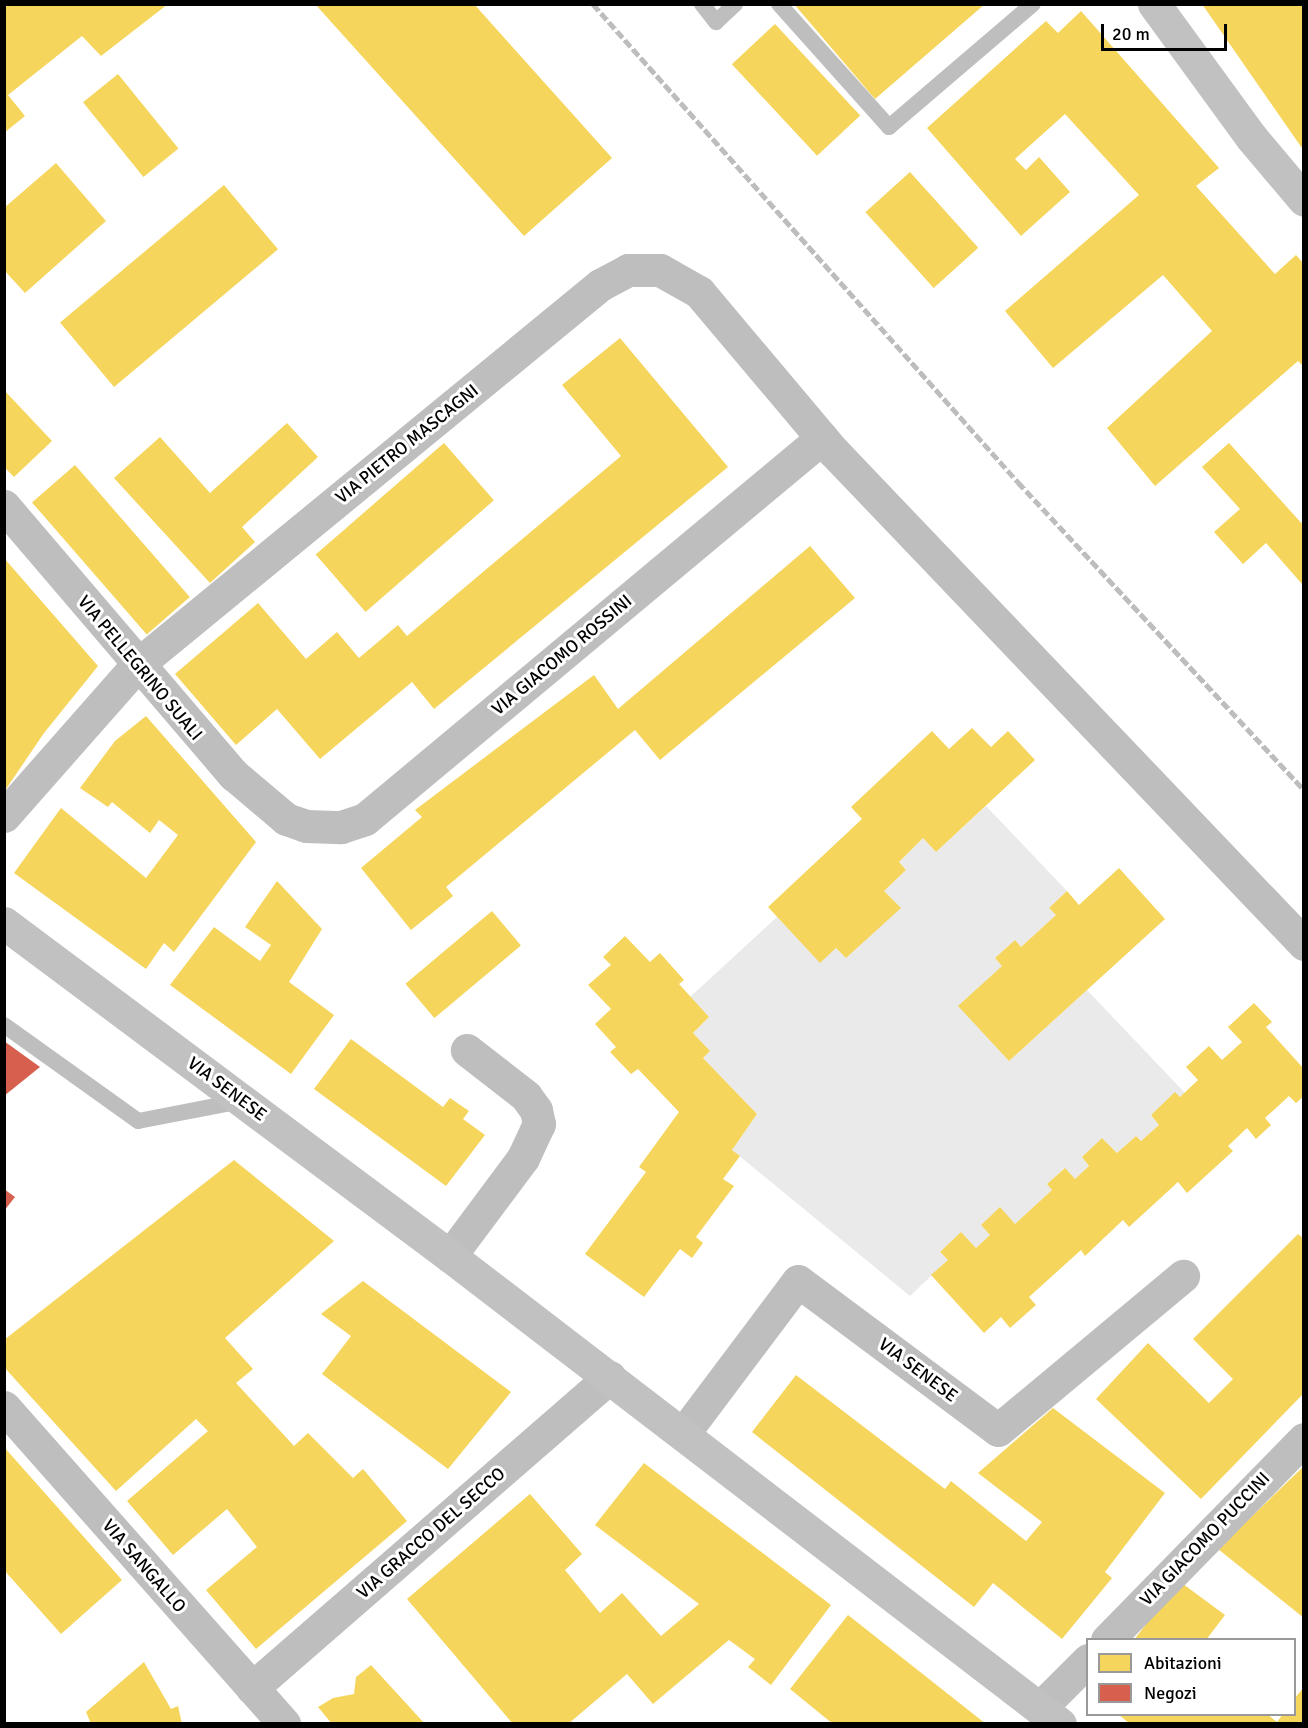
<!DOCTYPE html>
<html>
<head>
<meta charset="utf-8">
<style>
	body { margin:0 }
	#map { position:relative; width:1308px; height:1728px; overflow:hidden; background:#fff; font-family:Signika,sans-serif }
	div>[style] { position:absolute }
	.green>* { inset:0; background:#eaeaea }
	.homes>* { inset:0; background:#f6d55c; transform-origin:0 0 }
	.shops>* { inset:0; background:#d6604d }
	.service>* { height:16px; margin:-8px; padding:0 8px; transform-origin:8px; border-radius:8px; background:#bebebe }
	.minor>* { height:33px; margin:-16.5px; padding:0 16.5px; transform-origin:16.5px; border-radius:16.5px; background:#bebebe }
	.secondary>* { height:33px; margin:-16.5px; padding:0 16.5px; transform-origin:16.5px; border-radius:16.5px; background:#c1c1c1 }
	.rail>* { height:4.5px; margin-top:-2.25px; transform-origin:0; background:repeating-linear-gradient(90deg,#bdbdbd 0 9px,transparent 0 12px) }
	span { translate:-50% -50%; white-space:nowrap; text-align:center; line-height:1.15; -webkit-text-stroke:6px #fff; paint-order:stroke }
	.street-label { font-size:18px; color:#000 }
	.frame { position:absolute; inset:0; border:6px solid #000; pointer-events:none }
	.legend { position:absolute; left:1086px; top:1638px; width:210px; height:78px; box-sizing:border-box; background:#fff; border:2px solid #999; margin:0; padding:8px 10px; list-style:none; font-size:18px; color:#000 }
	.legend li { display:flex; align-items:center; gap:12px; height:30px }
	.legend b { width:30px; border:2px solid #999 }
	.scale { position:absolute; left:1101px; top:24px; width:126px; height:27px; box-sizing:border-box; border:3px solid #000; border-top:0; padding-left:8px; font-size:18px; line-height:21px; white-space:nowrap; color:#000; -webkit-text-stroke:4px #fff; paint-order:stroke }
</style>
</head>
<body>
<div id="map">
	<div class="green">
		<div style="clip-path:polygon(986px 806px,1067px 891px,1049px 908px,1056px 915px,1021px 947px,1015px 940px,995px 958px,1002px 966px,959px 1006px,1009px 1061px,1087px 990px,1185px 1093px,1180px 1097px,1175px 1093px,1151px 1115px,1159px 1125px,1141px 1141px,1136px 1136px,1117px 1153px,1102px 1138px,1082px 1157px,1089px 1166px,1075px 1179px,1064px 1168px,1048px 1184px,1052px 1190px,1015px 1224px,1000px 1208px,981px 1225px,990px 1235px,976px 1248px,961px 1232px,940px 1252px,948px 1260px,910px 1296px,732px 1150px,757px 1114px,703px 1058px,710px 1051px,693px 1033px,709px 1017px,690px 997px,777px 917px,820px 962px,836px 948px,846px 958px,900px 908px,884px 891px,906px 870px,899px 862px,923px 838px,936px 852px)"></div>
	</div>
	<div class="homes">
		<div style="clip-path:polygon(4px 4px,168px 4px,101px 56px,82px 36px,8px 95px,25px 116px,4px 133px)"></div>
		<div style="clip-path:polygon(315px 4px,474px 4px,612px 158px,524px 236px)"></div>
		<div style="clip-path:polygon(794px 4px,985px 4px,875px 99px)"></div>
		<div style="clip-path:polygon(1202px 4px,1304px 4px,1304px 151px)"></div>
		<div style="clip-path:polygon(1081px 11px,1219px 168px,1196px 186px,1275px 274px,1296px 255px,1304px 264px,1304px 367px,1298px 361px,1155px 486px,1107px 428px,1212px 331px,1163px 275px,1053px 368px,1005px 311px,1139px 195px,1065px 114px,1015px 159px,1026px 170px,1039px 157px,1070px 192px,1021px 236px,927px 128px,1046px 21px,1058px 33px)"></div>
		<div style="left:775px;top:24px;width:125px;height:59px;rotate:47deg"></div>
		<div style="left:118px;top:74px;width:96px;height:45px;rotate:51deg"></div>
		<div style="clip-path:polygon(56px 163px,106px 221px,25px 293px,4px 270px,4px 208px)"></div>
		<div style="left:910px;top:172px;width:102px;height:60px;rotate:48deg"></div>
		<div style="left:224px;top:185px;width:84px;height:214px;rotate:50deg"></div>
		<div style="clip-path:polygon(620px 338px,728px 467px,434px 709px,412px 682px,320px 759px,277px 709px,236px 745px,175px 674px,258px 603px,306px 659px,337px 632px,359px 658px,398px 625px,407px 636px,621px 456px,562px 385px)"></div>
		<div style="clip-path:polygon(4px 390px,52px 441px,14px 477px,4px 467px)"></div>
		<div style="clip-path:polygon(287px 423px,318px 457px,242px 527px,255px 542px,210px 583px,114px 478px,160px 437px,210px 493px)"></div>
		<div style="left:444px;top:443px;width:76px;height:170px;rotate:49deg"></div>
		<div style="clip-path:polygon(1229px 443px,1304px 526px,1302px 584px,1266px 543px,1243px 564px,1214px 532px,1240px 509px,1202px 467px)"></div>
		<div style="left:75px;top:465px;width:175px;height:57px;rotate:49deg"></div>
		<div style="clip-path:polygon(810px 546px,855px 598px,660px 760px,635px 730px,446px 887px,453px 896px,411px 930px,361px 868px,422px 817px,415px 810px,594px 675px,618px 709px)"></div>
		<div style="clip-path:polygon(4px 558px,98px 666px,44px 733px,4px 792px)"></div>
		<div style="clip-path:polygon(146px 716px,256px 842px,174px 952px,164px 943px,146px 969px,14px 873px,61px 808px,146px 878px,178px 835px,159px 820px,150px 833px,112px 802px,108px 807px,80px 788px,115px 741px)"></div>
		<div style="clip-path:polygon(972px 728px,991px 747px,1008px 731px,1035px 760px,936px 852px,923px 838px,899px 862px,906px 870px,884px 891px,901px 908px,846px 958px,836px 948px,820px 963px,768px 907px,862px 819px,851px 807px,932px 731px,949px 749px)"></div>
		<div style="clip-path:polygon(1119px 868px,1165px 919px,1009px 1061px,958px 1006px,1002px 966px,995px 958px,1015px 940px,1021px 947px,1056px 915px,1049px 908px,1067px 891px,1079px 905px)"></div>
		<div style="clip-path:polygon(277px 881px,322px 929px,289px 982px,334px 1015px,291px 1074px,170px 985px,214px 927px,260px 961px,271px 945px,245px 927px)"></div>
		<div style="left:492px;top:911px;width:45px;height:113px;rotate:50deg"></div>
		<div style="clip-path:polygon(625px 936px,650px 962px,660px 953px,684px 980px,679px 984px,709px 1017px,693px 1033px,710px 1051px,703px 1058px,757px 1114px,732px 1150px,740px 1156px,723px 1179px,734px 1186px,696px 1237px,703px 1243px,692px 1258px,680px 1249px,644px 1297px,585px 1254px,646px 1172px,639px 1167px,679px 1112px,638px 1069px,631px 1074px,610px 1052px,616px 1047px,595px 1024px,611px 1009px,588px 985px,611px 965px,603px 957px)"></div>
		<div style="clip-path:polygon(1254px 1003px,1272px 1022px,1266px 1027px,1304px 1069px,1304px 1096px,1296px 1103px,1289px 1096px,1265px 1118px,1271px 1125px,1256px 1139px,1247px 1128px,1228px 1146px,1233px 1151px,1187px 1193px,1178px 1182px,1129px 1227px,1123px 1220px,1085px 1256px,1081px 1250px,1029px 1297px,1036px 1305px,1010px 1328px,1001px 1317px,984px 1333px,931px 1275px,948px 1260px,940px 1252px,961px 1232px,976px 1248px,990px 1235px,981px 1225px,1000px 1207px,1015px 1224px,1052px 1190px,1047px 1184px,1065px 1168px,1075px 1179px,1089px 1166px,1082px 1157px,1102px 1138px,1117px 1153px,1136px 1136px,1141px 1141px,1159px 1125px,1151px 1115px,1175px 1092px,1180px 1097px,1198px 1080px,1186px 1067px,1209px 1046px,1222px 1060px,1242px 1042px,1228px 1027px)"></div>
		<div style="clip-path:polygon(351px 1039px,443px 1107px,450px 1098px,469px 1111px,463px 1119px,485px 1135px,446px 1186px,314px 1089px)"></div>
		<div style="clip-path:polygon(234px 1160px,334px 1241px,225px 1338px,253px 1369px,236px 1383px,294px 1446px,308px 1433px,353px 1478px,363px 1469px,407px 1521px,256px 1649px,206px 1590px,257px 1547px,227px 1509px,173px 1555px,127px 1501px,208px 1431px,196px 1419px,116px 1491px,4px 1367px,4px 1340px)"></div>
		<div style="clip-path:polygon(1298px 1234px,1304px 1239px,1304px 1393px,1201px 1499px,1096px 1399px,1148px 1343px,1209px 1403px,1233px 1379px,1193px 1339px)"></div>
		<div style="clip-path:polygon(363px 1281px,511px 1392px,448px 1469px,322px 1374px,351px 1336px,321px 1314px)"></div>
		<div style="clip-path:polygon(796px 1375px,945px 1489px,951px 1481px,1026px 1541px,1042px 1522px,978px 1473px,1053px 1408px,1165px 1493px,1105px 1572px,1112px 1578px,1062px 1639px,993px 1583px,974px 1607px,752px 1432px)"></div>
		<div style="clip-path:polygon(4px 1447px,122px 1580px,61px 1634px,4px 1570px)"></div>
		<div style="clip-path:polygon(644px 1463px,831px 1605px,771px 1685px,748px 1667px,755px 1659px,729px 1640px,653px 1704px,627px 1674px,568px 1724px,513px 1724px,407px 1599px,530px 1494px,582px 1554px,565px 1570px,600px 1613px,622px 1593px,661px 1636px,699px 1604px,595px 1525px)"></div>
		<div style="clip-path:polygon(1304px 1466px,1304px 1618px,1218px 1549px)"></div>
		<div style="clip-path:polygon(1179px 1581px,1225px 1615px,1206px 1640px,1134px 1640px)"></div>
		<div style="clip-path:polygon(848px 1615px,986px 1724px,833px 1724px,790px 1689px)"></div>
		<div style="clip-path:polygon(144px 1662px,171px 1709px,178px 1706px,182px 1724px,91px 1724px,86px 1712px)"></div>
		<div style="clip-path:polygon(371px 1665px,425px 1724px,332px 1724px,318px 1707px,333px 1698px,354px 1694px,356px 1677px)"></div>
		<div style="clip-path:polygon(1304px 1687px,1304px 1724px,1130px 1724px,1118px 1714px,1267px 1714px,1277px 1722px,1283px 1714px,1294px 1714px,1294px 1699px)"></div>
	</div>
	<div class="shops">
		<div style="clip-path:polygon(4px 1041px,40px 1067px,4px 1096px)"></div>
		<div style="clip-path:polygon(4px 1189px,15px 1197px,4px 1211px)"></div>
	</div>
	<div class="service">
		<div style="left:702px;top:4px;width:23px;rotate:52deg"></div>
		<div style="left:716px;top:22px;width:26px;rotate:-43deg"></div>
		<div style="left:779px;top:4px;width:165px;rotate:48.2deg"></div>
		<div style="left:889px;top:127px;width:189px;rotate:-40.5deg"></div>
		<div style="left:4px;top:1025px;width:165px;rotate:35.6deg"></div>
		<div style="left:138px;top:1121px;width:106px;rotate:-10.9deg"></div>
	</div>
	<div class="minor">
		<div style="left:4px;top:506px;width:354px;rotate:49.5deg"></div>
		<div style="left:234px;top:775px;width:68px;rotate:40.2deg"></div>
		<div style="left:286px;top:819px;width:21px;rotate:19deg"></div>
		<div style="left:306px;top:826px;width:35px;rotate:2deg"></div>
		<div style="left:341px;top:827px;width:25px;rotate:-18deg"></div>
		<div style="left:365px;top:819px;width:595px;rotate:-39.82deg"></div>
		<div style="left:4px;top:816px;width:201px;rotate:-48.6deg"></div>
		<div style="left:137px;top:665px;width:599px;rotate:-39.38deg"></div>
		<div style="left:600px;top:285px;width:32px;rotate:-28deg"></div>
		<div style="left:628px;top:270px;width:32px"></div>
		<div style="left:660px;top:270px;width:45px;rotate:29.4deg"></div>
		<div style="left:699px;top:292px;width:208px;rotate:49.9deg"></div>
		<div style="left:833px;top:451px;width:682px;rotate:46.31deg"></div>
		<div style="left:450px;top:1256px;width:122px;rotate:-53.3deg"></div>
		<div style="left:523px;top:1158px;width:38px;rotate:-65deg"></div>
		<div style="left:539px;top:1124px;width:14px;rotate:-102deg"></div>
		<div style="left:536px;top:1110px;width:17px;rotate:-126deg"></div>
		<div style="left:526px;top:1096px;width:75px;rotate:-142.1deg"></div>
		<div style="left:4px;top:1407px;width:423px;rotate:48.5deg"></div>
		<div style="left:683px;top:1434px;width:191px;rotate:-53.1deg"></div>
		<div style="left:798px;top:1281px;width:249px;rotate:36.7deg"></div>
		<div style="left:998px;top:1430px;width:241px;rotate:-39.8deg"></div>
		<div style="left:1107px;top:1640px;width:281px;rotate:-45.6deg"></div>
		<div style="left:252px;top:1688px;width:474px;rotate:-41deg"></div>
		<div style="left:1040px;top:1708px;width:68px;rotate:-45deg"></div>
	</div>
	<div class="secondary">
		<div style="left:1154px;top:4px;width:165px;rotate:53.9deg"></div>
		<div style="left:1251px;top:137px;width:82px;rotate:49.9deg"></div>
		<div style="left:4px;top:923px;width:557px;rotate:36.75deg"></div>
		<div style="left:450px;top:1256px;width:769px;rotate:37.5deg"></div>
	</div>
	<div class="rail">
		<div style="left:593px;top:4px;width:640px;rotate:48.36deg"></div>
		<div style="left:1018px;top:482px;width:420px;rotate:47.1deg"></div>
	</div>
	<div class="street-label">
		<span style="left:407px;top:444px;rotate:-39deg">VIA PIETRO MASCAGNI</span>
		<span style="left:562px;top:655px;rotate:-40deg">VIA GIACOMO ROSSINI</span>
		<span style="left:140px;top:668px;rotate:50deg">VIA PELLEGRINO SUALI</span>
		<span style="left:227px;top:1089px;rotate:37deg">VIA SENESE</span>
		<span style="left:918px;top:1370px;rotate:37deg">VIA SENESE</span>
		<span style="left:431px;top:1533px;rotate:-41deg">VIA GRACCO DEL SECCO</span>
		<span style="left:1205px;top:1539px;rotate:-46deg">VIA GIACOMO PUCCINI</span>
		<span style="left:144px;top:1566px;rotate:49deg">VIA SANGALLO</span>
	</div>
	<div class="frame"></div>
	<ul class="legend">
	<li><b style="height:16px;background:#f6d55c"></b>Abitazioni</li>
	<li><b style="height:16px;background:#d6604d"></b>Negozi</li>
	</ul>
	<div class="scale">20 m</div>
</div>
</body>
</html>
